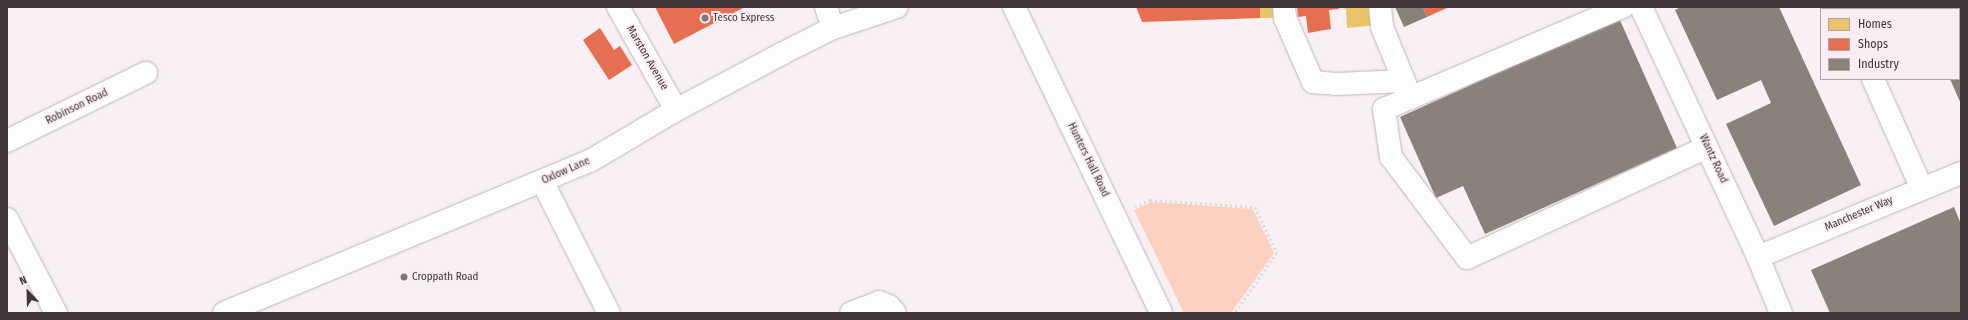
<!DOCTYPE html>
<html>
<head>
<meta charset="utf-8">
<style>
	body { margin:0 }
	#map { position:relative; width:1968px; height:320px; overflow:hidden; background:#f8f0f4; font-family:"Fira Sans Condensed",sans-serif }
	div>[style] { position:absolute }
	.green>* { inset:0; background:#fbd0c1 }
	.homes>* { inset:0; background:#e9c46a; transform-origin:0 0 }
	.shops>* { inset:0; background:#e76f51 }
	.industry>* { inset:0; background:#8a817c }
	.path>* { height:2.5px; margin-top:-1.25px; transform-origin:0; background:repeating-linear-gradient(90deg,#dddbdb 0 2px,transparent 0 5px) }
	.roads { filter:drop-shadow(0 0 1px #bdb5b9) drop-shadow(0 0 1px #bdb5b9) }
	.minor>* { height:22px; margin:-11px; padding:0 11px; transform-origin:11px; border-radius:11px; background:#fefdfd }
	.dots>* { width:11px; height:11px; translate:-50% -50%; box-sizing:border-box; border:2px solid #fcecf4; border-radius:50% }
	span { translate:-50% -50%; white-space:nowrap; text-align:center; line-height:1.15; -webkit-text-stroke:4px #fcecf4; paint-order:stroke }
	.poi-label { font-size:11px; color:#40363b }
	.left { translate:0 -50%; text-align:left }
	.street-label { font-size:11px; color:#40363b }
	.frame { position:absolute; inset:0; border:8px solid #40363b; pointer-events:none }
	.legend { position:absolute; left:1820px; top:8px; width:140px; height:72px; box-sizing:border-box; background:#fcecf4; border:1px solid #b1a3aa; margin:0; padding:5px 7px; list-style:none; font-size:12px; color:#40363b }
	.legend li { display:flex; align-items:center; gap:8px; height:20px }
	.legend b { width:20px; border:1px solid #b1a3aa }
	.north { position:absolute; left:8px; top:272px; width:40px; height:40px; -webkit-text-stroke:3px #fcecf4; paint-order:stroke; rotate:337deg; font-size:11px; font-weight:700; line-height:16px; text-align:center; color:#40363b }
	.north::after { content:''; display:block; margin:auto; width:14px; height:18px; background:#40363b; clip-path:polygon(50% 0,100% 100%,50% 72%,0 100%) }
</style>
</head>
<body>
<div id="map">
	<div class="green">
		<div style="clip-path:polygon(1151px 202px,1253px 209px,1274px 253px,1231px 313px,1184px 313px,1134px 210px)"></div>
	</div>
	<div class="homes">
		<div style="left:1260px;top:7px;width:16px;height:11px"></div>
		<div style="clip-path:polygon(1338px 7px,1376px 7px,1378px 25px,1347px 28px,1346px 9px)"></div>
	</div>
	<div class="shops">
		<div style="clip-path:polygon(655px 7px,745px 7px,674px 44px)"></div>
		<div style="clip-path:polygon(1136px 7px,1260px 7px,1260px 18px,1142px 22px)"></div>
		<div style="clip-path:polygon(1297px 7px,1338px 7px,1339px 9px,1329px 10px,1331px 29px,1308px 33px,1306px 16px,1298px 17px)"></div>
		<div style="clip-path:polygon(1423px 7px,1449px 7px,1427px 17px)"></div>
		<div style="clip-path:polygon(600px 28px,614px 50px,620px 46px,632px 65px,609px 80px,583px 40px)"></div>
	</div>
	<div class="industry">
		<div style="clip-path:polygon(1395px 7px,1423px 7px,1427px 17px,1404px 27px)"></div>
		<div style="clip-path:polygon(1681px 7px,1779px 7px,1861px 185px,1774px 226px,1726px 124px,1771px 103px,1761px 80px,1717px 100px,1675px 10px)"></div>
		<div style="clip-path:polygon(1917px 7px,1961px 7px,1961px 104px,1950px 79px,1959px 79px,1959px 9px)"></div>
		<div style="clip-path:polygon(1619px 18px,1677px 148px,1485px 234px,1463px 186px,1436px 198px,1400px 117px)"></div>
		<div style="clip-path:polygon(1954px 207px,1961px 224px,1961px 313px,1830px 313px,1811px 270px)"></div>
	</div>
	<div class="path">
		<div style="left:1135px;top:207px;width:17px;rotate:-25deg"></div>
		<div style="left:1150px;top:200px;width:105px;rotate:3.8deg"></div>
		<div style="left:1255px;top:207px;width:51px;rotate:64.4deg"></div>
		<div style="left:1277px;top:253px;width:73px;rotate:125deg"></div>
	</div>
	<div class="roads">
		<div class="minor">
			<div style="left:618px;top:7px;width:118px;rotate:60.6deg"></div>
			<div style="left:826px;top:7px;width:22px;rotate:72deg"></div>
			<div style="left:1014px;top:7px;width:339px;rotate:64.3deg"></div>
			<div style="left:1284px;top:7px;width:11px;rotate:85deg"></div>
			<div style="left:1285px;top:18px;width:70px;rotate:66.4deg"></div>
			<div style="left:1313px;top:82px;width:24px;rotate:5deg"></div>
			<div style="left:1337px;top:84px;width:67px;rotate:-2.6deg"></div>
			<div style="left:1404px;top:81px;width:18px;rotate:68deg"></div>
			<div style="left:1380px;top:7px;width:20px;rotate:84deg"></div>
			<div style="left:1382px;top:27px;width:58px;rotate:67.8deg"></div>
			<div style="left:1623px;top:7px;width:260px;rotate:156.9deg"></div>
			<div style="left:1384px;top:109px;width:49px;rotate:81.7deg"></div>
			<div style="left:1391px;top:157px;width:126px;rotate:53deg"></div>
			<div style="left:1467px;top:258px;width:264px;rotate:-24.8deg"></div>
			<div style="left:1641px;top:7px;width:276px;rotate:64.9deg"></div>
			<div style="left:1758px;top:257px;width:61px;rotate:67.7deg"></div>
			<div style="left:1841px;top:7px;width:2px;rotate:63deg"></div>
			<div style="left:1873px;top:79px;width:118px;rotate:66deg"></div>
			<div style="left:7px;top:141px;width:155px;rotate:-26.1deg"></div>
			<div style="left:542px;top:181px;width:148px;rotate:63.1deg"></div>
			<div style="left:7px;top:219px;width:106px;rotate:62.5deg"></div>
			<div style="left:1758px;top:257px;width:220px;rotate:-22.5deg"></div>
			<div style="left:224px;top:313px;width:396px;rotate:-22.6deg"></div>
			<div style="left:590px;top:161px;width:100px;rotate:-30.7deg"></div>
			<div style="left:676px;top:110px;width:121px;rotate:-28deg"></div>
			<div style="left:783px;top:53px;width:56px;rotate:-26.6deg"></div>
			<div style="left:833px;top:28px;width:67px;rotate:-18.2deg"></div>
			<div style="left:851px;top:313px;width:30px;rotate:-21deg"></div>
			<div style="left:879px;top:302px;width:11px;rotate:22deg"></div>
			<div style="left:889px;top:306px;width:9px;rotate:49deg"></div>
		</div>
	</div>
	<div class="dots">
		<div style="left:705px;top:18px;background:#80777c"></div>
		<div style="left:404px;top:277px;background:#80777c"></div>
	</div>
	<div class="poi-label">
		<span class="left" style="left:713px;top:18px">Tesco Express</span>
		<span class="left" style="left:412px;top:277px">Croppath Road</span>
	</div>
	<div class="street-label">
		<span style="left:647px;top:58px;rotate:60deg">Marston Avenue</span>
		<span style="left:77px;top:107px;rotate:-26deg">Robinson Road</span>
		<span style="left:1713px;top:159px;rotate:65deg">Wantz Road</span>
		<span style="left:1088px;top:160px;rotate:64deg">Hunters Hall Road</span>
		<span style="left:566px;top:171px;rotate:-24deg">Oxlow Lane</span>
		<span style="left:1859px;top:214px;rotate:-23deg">Manchester Way</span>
	</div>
	<div class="frame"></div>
	<ul class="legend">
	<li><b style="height:11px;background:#e9c46a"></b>Homes</li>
	<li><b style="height:11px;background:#e76f51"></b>Shops</li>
	<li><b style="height:11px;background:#8a817c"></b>Industry</li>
	</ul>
	<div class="north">N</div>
</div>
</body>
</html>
